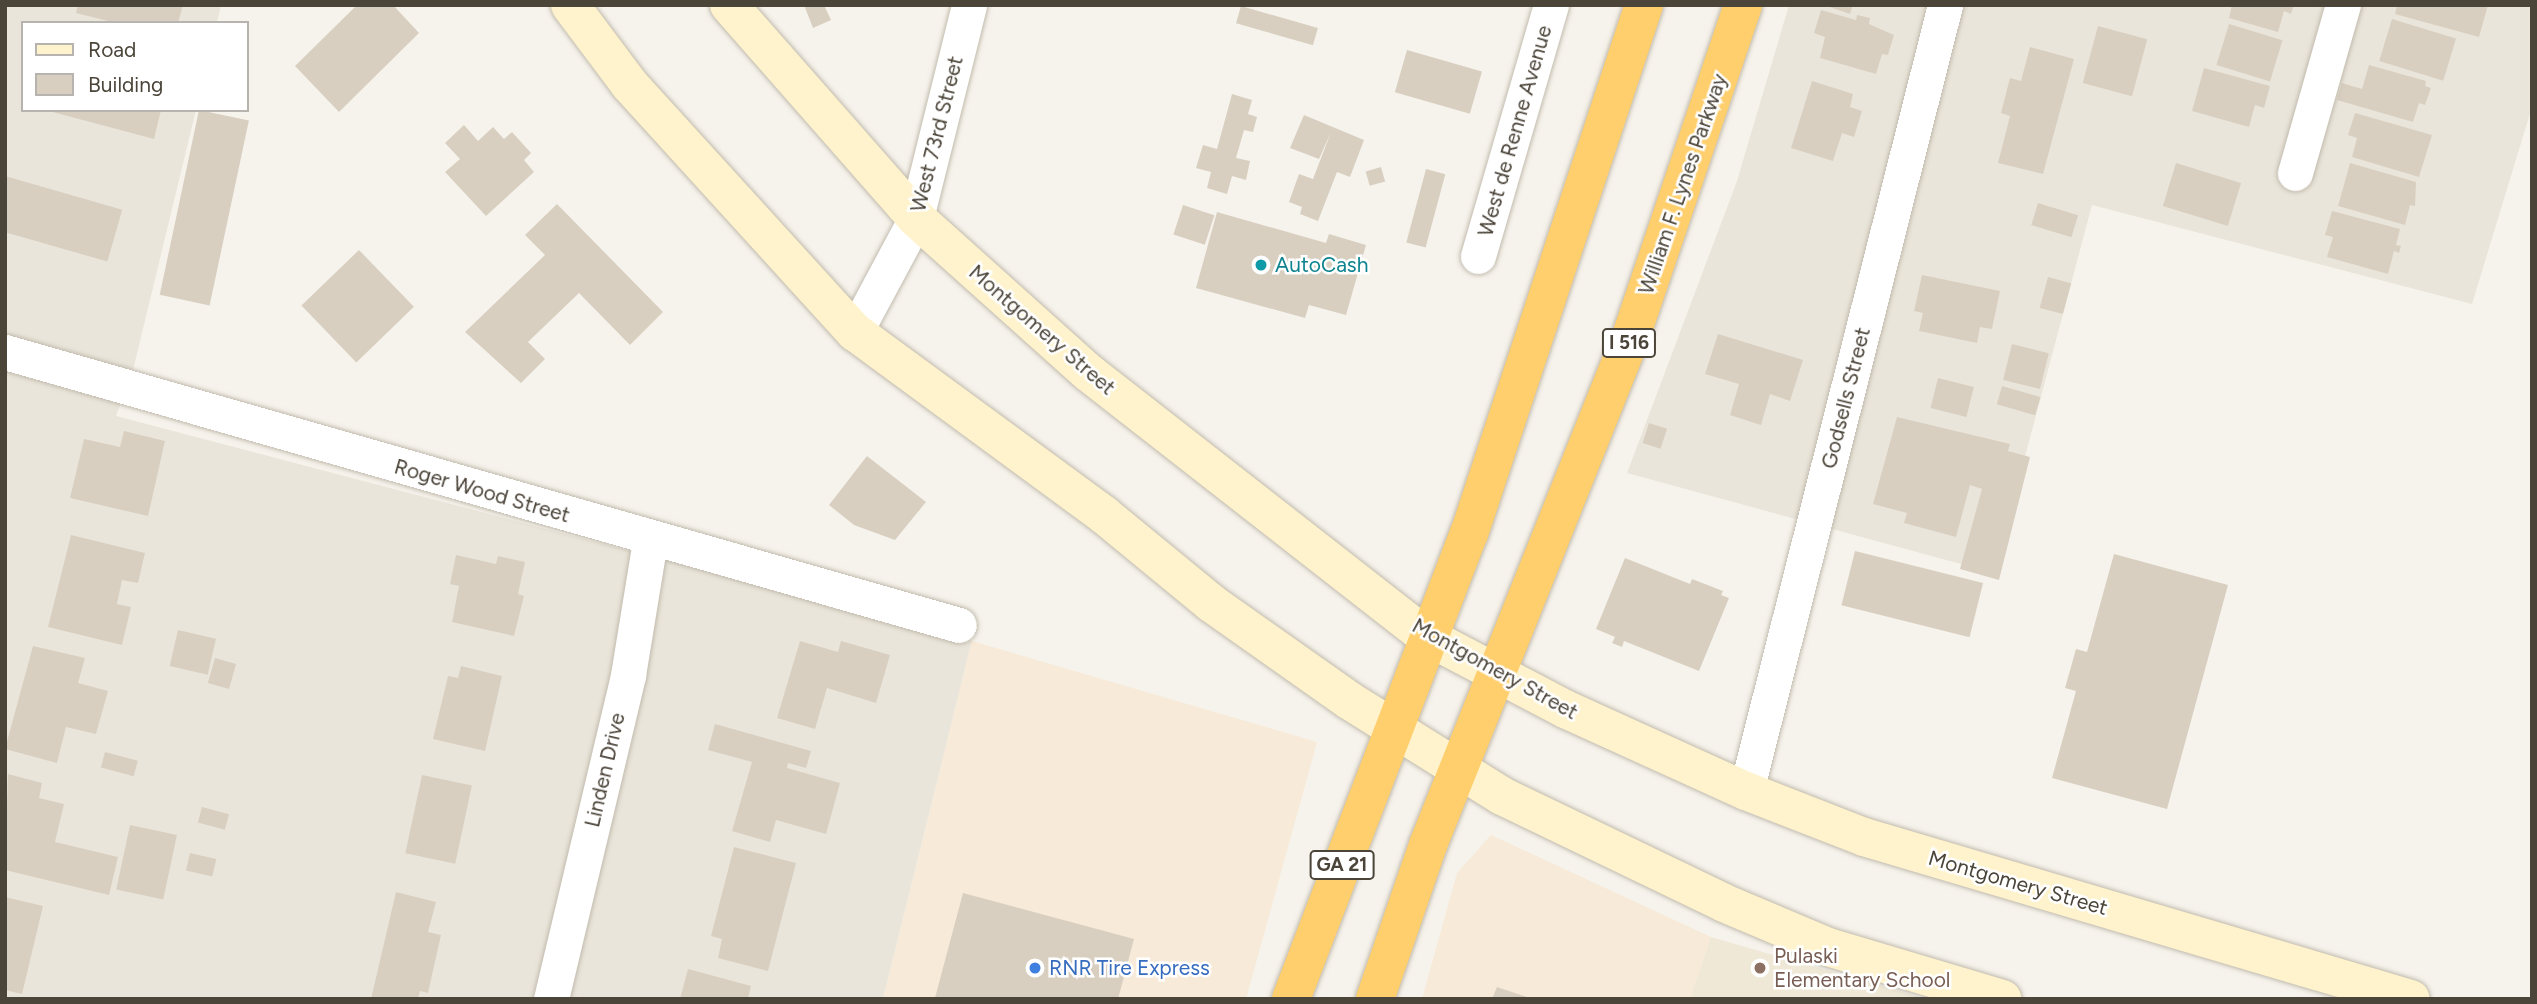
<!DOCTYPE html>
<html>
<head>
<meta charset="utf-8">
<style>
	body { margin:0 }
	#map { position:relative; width:2537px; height:1004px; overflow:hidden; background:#f6f3ec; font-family:Figtree,sans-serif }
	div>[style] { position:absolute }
	.residential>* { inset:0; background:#eae5da }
	.commercial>* { inset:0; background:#f7ead8 }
	.education>* { inset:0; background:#efe8d6 }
	.building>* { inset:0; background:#d8cfc1; transform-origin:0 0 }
	.roads { filter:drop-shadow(0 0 2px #c2bbae) drop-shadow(0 0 2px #c2bbae) }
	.street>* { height:35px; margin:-17.5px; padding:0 17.5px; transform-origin:17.5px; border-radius:17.5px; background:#fff }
	.secondary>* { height:38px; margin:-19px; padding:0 19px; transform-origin:19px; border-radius:19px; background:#fff3cd }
	.highway>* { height:38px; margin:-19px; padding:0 19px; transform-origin:19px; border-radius:19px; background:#ffcf6e }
	.dots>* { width:19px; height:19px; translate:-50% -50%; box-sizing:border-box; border:4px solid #fff; border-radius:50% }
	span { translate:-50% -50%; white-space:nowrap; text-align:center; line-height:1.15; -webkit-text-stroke:5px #fff; paint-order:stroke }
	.shield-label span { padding:2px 5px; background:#fff; border:2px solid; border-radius:5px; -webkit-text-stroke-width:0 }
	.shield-label { font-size:19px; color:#4b4439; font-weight:700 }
	.street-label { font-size:21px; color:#4b4439 }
	.culture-label { font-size:21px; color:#0d838f }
	.left { translate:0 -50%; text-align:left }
	.education-label { font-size:21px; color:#785e54 }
	.shop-label { font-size:21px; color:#366cbe }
	.frame { position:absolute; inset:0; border:7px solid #4b4439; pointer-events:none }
	.legend { position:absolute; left:21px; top:21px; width:228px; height:91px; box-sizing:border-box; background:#fff; border:2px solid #b7b4b0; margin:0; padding:9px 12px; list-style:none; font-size:21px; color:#4b4439 }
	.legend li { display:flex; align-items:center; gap:14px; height:35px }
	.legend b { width:35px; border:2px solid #b7b4b0 }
</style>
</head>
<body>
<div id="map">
	<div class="residential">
		<div style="clip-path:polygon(5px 5px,221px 5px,217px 23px,23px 23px,23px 110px,196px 110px,134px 366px,116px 416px,972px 641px,883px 999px,5px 999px)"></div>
		<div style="clip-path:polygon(1789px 5px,2532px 5px,2532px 107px,2472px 304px,2092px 205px,1994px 573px,1627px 473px,1737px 181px)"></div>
	</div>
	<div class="commercial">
		<div style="clip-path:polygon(972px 641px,1317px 742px,1246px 999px,883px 999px)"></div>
		<div style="clip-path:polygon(1491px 835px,1711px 937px,1690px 999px,1422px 999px,1457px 873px)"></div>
	</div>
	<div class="education">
		<div style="clip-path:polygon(1711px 937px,1926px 999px,1690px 999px)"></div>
	</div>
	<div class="building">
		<div style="clip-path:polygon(78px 5px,183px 5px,178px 23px,116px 23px,76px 13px)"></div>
		<div style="clip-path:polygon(357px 5px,393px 5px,419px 33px,339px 112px,295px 66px)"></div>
		<div style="clip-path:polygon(804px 5px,824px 5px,831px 20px,813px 28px)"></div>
		<div style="clip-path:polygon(1824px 5px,1853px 5px,1850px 14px)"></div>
		<div style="clip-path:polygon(2232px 5px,2294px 5px,2291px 14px,2284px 11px,2278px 32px,2229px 18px)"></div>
		<div style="clip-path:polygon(2397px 5px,2488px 5px,2479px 37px,2395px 14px)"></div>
		<div style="left:1241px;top:6px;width:80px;height:18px;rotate:16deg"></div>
		<div style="clip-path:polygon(1821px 10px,1856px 20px,1857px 15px,1870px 18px,1869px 24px,1894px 35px,1888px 55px,1882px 54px,1876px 74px,1820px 58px,1825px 37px,1814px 33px)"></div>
		<div style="left:2392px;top:19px;width:67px;height:44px;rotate:17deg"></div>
		<div style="left:2229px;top:24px;width:56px;height:43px;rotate:17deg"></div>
		<div style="left:2098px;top:26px;width:51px;height:59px;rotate:15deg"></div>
		<div style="clip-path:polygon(2030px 47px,2074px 59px,2043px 174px,1998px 163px,2010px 116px,2001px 113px,2010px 78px,2021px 81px)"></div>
		<div style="left:1407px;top:50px;width:78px;height:44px;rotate:16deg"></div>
		<div style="clip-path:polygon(2369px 65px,2426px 81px,2425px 86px,2431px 88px,2425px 105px,2419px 103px,2413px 122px,2337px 100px,2342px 83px,2362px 89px)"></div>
		<div style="clip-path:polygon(2204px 68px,2270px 86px,2264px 108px,2255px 105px,2249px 127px,2192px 111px)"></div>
		<div style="clip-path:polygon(1812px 81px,1853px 94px,1850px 107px,1862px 111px,1854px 137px,1842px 133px,1833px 161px,1791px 148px)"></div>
		<div style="clip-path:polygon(1232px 94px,1252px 100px,1248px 114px,1257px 117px,1253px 132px,1244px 130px,1236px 158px,1250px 161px,1246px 180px,1232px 176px,1227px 194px,1207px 188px,1211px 172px,1196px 168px,1203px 145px,1217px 149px)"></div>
		<div style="clip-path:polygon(45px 110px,161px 110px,154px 139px)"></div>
		<div style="left:199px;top:110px;width:51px;height:189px;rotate:12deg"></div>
		<div style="clip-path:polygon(2355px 113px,2432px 135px,2419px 177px,2352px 157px,2357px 138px,2348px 135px)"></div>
		<div style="clip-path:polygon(1304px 115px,1364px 140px,1350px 177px,1337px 172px,1318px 221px,1300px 214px,1302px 207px,1289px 202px,1299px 174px,1313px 179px,1331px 132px,1319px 159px,1290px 148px)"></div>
		<div style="clip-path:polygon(464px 125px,478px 141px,493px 127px,504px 139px,512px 132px,531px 153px,524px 160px,534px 172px,486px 216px,445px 172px,460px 159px,445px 143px)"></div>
		<div style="left:2176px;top:163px;width:68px;height:45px;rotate:17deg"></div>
		<div style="clip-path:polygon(2350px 163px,2416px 182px,2415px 206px,2410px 205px,2405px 225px,2338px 206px)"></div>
		<div style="left:1381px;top:167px;width:15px;height:16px;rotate:74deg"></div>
		<div style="left:1426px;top:169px;width:20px;height:76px;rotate:15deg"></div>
		<div style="left:5px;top:176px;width:122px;height:54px;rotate:16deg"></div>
		<div style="left:2038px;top:203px;width:42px;height:23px;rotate:17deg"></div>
		<div style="clip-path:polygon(557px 204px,663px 312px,630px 345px,579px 293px,528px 342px,545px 359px,521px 383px,465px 332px,545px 255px,525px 235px)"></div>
		<div style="left:1183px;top:205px;width:33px;height:31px;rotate:18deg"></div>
		<div style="clip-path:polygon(2332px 211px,2400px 229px,2396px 245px,2401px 246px,2399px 253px,2394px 251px,2388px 274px,2327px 257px,2333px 237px,2325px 235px)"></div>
		<div style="clip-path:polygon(1217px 212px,1326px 243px,1329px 234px,1366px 245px,1346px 315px,1309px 305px,1305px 318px,1196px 288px)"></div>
		<div style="left:359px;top:250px;width:79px;height:80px;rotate:46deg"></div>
		<div style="clip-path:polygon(1922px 275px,2000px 291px,1992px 329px,1980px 327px,1977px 343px,1919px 331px,1923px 313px,1914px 311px)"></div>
		<div style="left:2048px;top:277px;width:24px;height:32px;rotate:15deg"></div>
		<div style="clip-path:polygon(1718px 334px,1803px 360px,1790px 401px,1770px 394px,1761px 425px,1730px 415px,1739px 384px,1705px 374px)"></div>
		<div style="left:2012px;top:344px;width:38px;height:37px;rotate:14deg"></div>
		<div style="left:1938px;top:378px;width:37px;height:31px;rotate:14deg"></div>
		<div style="left:2002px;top:386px;width:40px;height:19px;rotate:16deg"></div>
		<div style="clip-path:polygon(1897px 417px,2010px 444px,2008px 451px,2030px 457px,1999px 580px,1960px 569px,1982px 489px,1970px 485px,1956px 537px,1904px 523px,1907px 513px,1873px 504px)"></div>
		<div style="left:1649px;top:423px;width:19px;height:21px;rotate:18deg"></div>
		<div style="clip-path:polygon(124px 431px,165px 441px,148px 516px,70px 498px,84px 439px,120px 447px)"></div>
		<div style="clip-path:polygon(867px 456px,926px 502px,895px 540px,854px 525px,829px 505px)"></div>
		<div style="clip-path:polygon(71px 535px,145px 553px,138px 583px,122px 580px,117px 604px,131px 607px,122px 645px,48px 627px)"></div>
		<div style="left:1855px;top:551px;width:132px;height:56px;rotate:14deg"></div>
		<div style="clip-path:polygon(2114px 554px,2228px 585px,2167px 809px,2052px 778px,2076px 691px,2065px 688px,2076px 649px,2087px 652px)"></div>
		<div style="clip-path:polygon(456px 555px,496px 564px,498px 556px,525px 562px,518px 594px,524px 596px,514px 636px,452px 622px,459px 586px,450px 584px)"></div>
		<div style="clip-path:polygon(1625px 558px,1690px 584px,1692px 579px,1723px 591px,1721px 595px,1729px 598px,1699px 671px,1624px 641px,1622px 647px,1612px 643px,1615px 637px,1596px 629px)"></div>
		<div style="left:178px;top:630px;width:39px;height:37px;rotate:13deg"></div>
		<div style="clip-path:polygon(800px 641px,838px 652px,841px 641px,890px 655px,876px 703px,827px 688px,815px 729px,777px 718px)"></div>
		<div style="clip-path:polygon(33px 646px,85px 658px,78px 683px,108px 691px,96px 734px,66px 727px,57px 763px,5px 749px)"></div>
		<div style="left:215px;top:658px;width:22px;height:26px;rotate:16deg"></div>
		<div style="clip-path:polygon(461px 666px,502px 676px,485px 751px,433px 739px,448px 676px,458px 678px)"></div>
		<div style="clip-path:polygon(715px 724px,811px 751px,806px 768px,788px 763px,787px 768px,840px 783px,826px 834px,776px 820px,770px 842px,732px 831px,752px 762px,708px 750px)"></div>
		<div style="left:105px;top:752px;width:34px;height:16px;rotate:15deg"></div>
		<div style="clip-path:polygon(8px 774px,42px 783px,39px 798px,64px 804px,55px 842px,118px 857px,109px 895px,5px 870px)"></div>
		<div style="left:422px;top:775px;width:51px;height:80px;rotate:12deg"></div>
		<div style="left:202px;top:807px;width:28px;height:16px;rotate:15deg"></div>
		<div style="left:130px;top:825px;width:48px;height:66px;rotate:12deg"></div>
		<div style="clip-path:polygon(734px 847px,796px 863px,768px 971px,718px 958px,722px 939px,711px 936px)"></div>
		<div style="left:190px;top:853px;width:27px;height:18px;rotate:13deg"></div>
		<div style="clip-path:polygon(396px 892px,436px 902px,428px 932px,441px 935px,428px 993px,420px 991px,418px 999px,371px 999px)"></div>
		<div style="clip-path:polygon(963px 893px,1134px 939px,1118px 999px,935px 998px)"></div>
		<div style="clip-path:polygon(5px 897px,43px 906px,22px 994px,5px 990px)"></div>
		<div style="clip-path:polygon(688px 969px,751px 986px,748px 999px,680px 999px)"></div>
		<div style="clip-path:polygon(1497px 987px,1530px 998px,1530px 999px,1492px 999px)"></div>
	</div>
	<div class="roads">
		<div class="street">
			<div style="left:2295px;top:173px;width:175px;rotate:-74.1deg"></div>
			<div style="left:1478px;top:256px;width:261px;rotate:-73.8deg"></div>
			<div style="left:855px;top:332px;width:129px;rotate:-61.8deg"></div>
			<div style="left:916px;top:218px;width:219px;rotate:-76deg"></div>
			<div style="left:5px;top:352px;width:992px;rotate:15.97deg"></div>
			<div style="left:1746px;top:791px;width:811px;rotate:-75.79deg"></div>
			<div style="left:551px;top:999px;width:333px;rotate:-76.6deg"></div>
			<div style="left:628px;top:675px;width:137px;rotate:-80.7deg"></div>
		</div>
		<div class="secondary">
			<div style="left:570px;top:5px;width:99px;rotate:53.2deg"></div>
			<div style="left:629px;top:84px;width:336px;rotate:47.7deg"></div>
			<div style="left:855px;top:332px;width:309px;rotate:36.3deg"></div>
			<div style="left:1104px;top:515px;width:139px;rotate:39.4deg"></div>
			<div style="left:1211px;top:603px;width:170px;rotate:35.2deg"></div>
			<div style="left:1350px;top:701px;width:179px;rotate:32deg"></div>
			<div style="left:1502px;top:796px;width:246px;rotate:25.7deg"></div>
			<div style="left:1724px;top:903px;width:113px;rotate:22.9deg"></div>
			<div style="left:1828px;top:947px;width:182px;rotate:16.6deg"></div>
			<div style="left:729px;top:5px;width:283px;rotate:48.7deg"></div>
			<div style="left:916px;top:218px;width:232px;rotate:41.9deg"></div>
			<div style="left:1089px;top:373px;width:427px;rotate:38deg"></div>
			<div style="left:1426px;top:636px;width:157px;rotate:27.7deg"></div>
			<div style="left:1565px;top:709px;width:199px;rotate:24.4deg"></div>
			<div style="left:1746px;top:791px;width:127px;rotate:21.3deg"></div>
			<div style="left:1864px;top:837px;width:570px;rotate:16.5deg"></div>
		</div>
		<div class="highway">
			<div style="left:1291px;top:999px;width:498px;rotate:-69.1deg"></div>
			<div style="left:1469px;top:534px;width:557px;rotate:-71.7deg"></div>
			<div style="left:1375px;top:999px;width:163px;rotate:-71deg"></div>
			<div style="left:1428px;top:845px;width:545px;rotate:-68.24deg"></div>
			<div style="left:1630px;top:339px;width:353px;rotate:-71.3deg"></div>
		</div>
	</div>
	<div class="dots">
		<div style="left:1261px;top:265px;background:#0f9aa8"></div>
		<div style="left:1035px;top:968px;background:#3f7fe0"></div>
		<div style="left:1760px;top:968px;background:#8d6e63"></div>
	</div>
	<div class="shield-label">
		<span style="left:1629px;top:343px">I 516</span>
		<span style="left:1342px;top:865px">GA 21</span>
	</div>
	<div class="street-label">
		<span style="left:1515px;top:131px;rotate:-74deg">West de Renne Avenue</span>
		<span style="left:937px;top:134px;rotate:-76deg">West 73rd Street</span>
		<span style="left:1683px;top:184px;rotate:-71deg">William F. Lynes Parkway</span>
		<span style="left:1042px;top:330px;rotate:41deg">Montgomery Street</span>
		<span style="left:1846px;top:398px;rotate:-76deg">Godsells Street</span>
		<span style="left:482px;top:491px;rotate:16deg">Roger Wood Street</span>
		<span style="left:1495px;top:669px;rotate:29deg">Montgomery Street</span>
		<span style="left:605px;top:770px;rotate:-77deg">Linden Drive</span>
		<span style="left:2018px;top:883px;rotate:16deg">Montgomery Street</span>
	</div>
	<div class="culture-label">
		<span class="left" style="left:1275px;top:265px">AutoCash</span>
	</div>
	<div class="education-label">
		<span class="left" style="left:1774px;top:968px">Pulaski<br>Elementary School</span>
	</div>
	<div class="shop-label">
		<span class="left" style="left:1049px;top:968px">RNR Tire Express</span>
	</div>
	<div class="frame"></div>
	<ul class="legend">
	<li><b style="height:9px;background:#fff3cd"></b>Road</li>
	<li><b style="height:19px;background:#d8cfc1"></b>Building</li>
	</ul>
</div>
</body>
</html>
